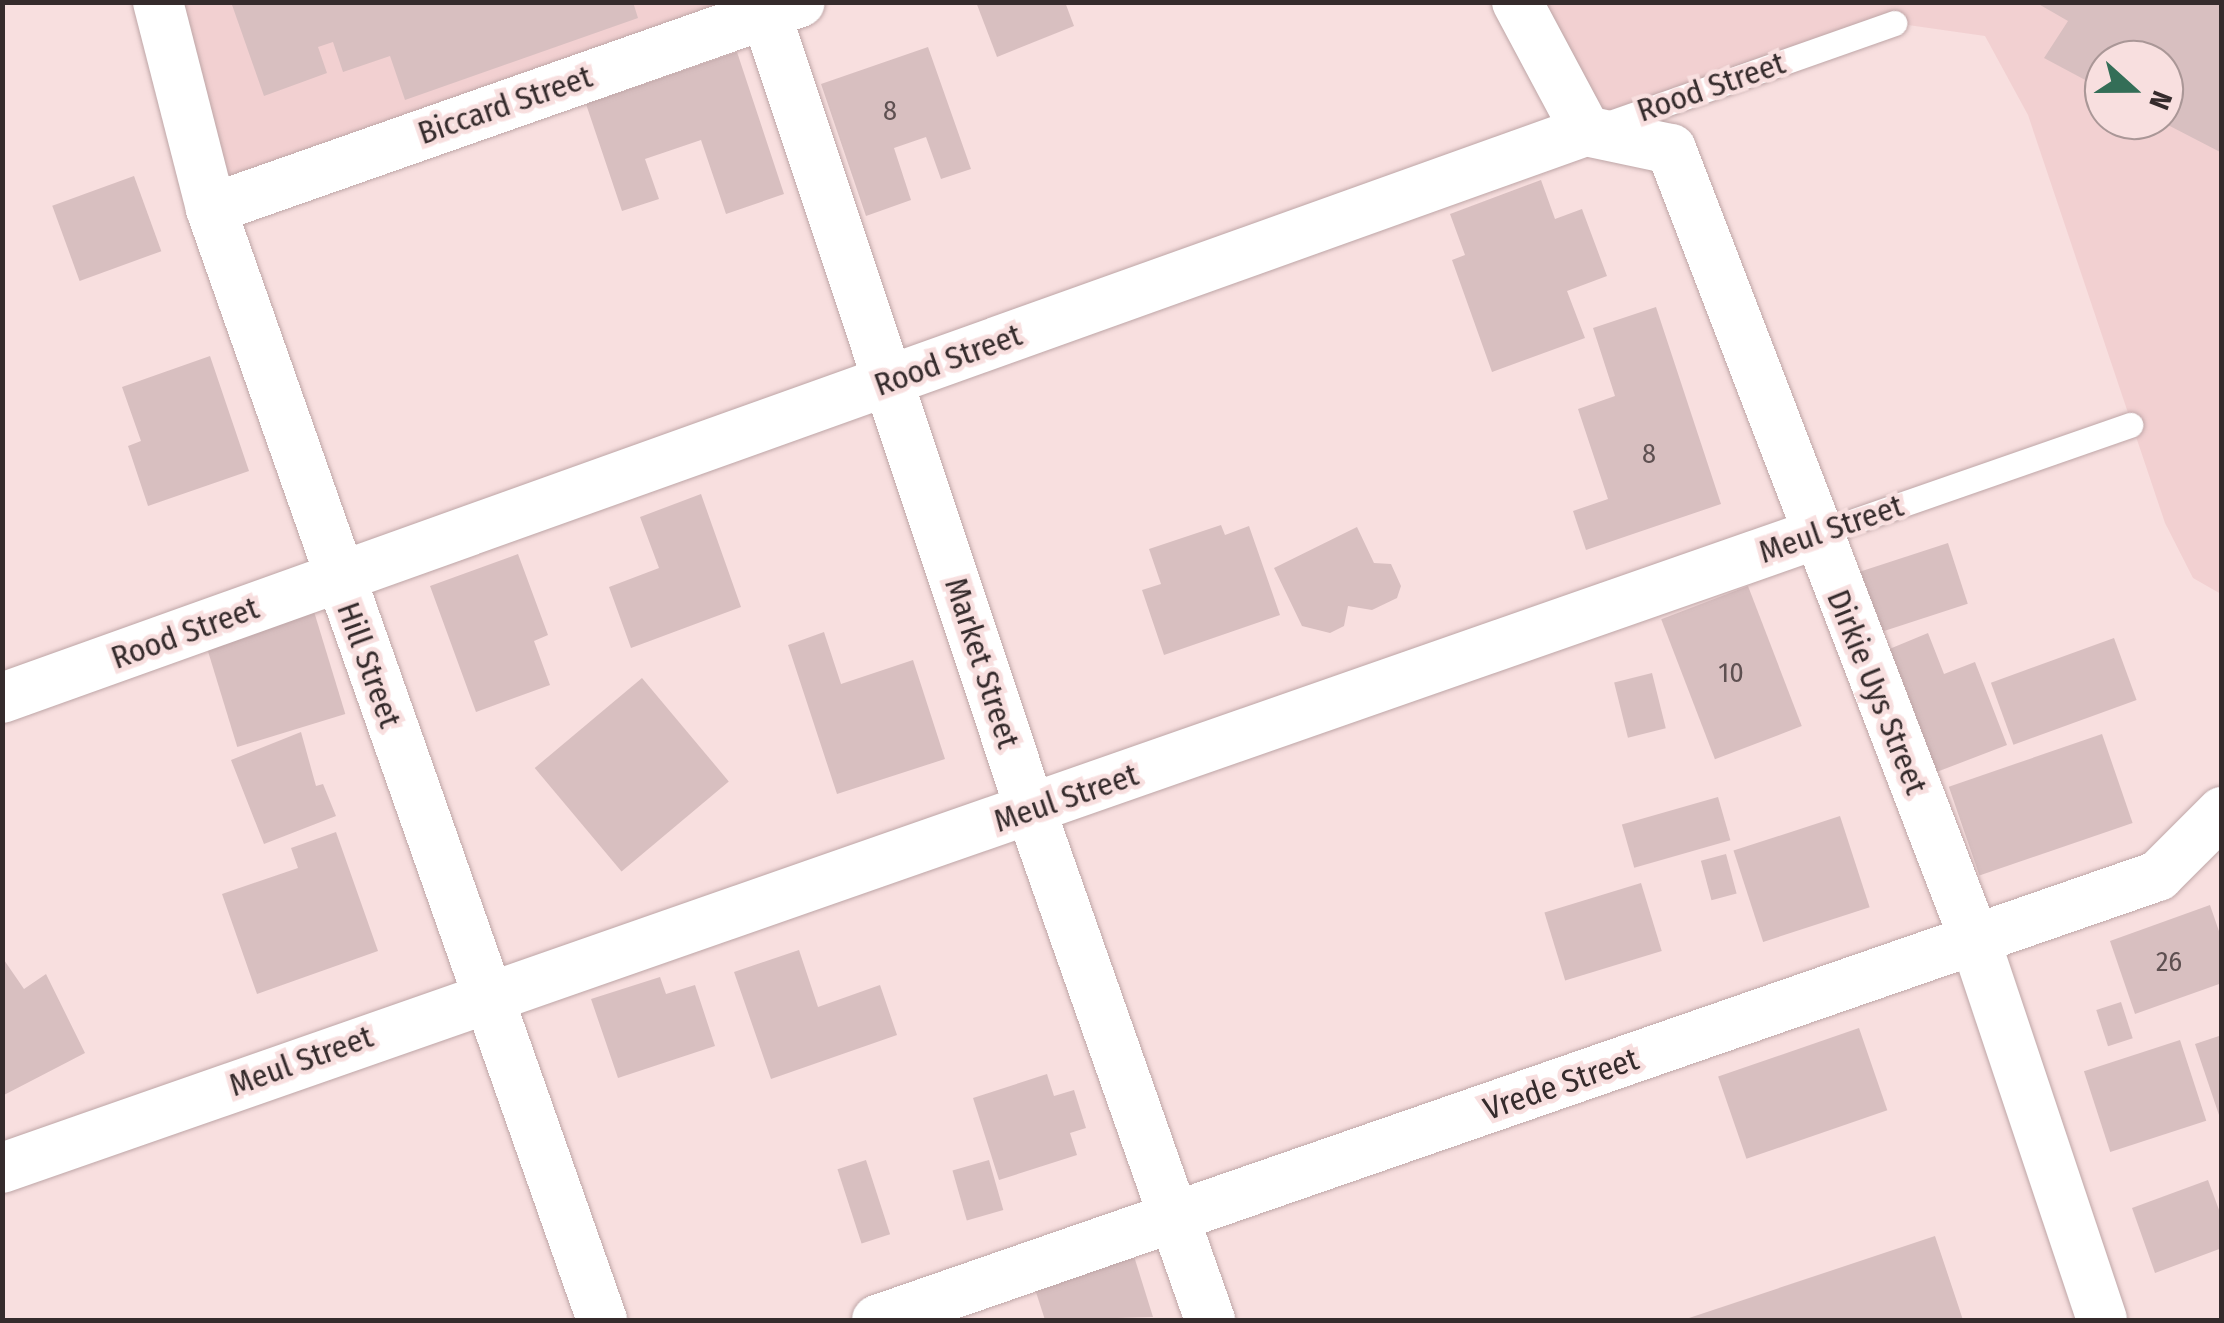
<!DOCTYPE html>
<html>
<head>
<meta charset="utf-8">
<style>
	body { margin:0 }
	#map { position:relative; width:2224px; height:1323px; overflow:hidden; background:#f8dfdf; font-family:"Fira Sans Condensed",sans-serif }
	div>[style] { position:absolute }
	.built>* { inset:0; background:#f2d0d1 }
	.building>* { inset:0; background:#d8bfc0; transform-origin:0 0 }
	.roads { filter:drop-shadow(0 0 2px #bea6a7) drop-shadow(0 0 2px #bea6a7) }
	.lane>* { height:25px; margin:-12.5px; padding:0 12.5px; transform-origin:12.5px; border-radius:12.5px; background:#fff }
	.street>* { height:50px; margin:-25px; padding:0 25px; transform-origin:25px; border-radius:25px; background:#fff }
	span { translate:-50% -50%; white-space:nowrap; text-align:center; line-height:1.15; -webkit-text-stroke:9px #f8dfdf; paint-order:stroke }
	.number-label { font-size:28px; color:#5e5051 }
	.number-label span { -webkit-text-stroke-width:0 }
	.street-label { font-size:32px; color:#352b2c }
	.frame { position:absolute; inset:0; border:5px solid #352b2c; pointer-events:none }
	.north { position:absolute; left:2084px; top:40px; width:100px; height:100px; box-sizing:border-box; background:#f8dfdf; border:2px solid #aa9797; border-radius:50%; rotate:111deg; font-size:28px; font-weight:700; line-height:40px; text-align:center; color:#352b2c }
	.north::after { content:''; display:block; margin:auto; width:35px; height:45px; background:#346e57; clip-path:polygon(50% 0,100% 100%,50% 72%,0 100%) }
</style>
</head>
<body>
<div id="map">
	<div class="built">
		<div style="clip-path:polygon(158px 3px,800px 3px,211px 209px)"></div>
		<div style="clip-path:polygon(evenodd,1517px 3px,2221px 3px,2221px 594px,2193px 578px,2165px 523px,2028px 115px,1985px 36px,1894px 23px,1586px 131px,1517px 3px,2104px 60px,2164px 60px,2164px 120px,2104px 120px,2104px 60px)"></div>
	</div>
	<div class="building">
		<div style="clip-path:polygon(231px 2px,633px 2px,638px 18px,405px 100px,390px 56px,343px 72px,333px 42px,318px 47px,327px 73px,264px 96px)"></div>
		<div style="clip-path:polygon(976px 2px,1065px 2px,1074px 26px,997px 57px)"></div>
		<div style="clip-path:polygon(2035px 2px,2222px 2px,2222px 153px,2164px 123px,2164px 60px,2104px 60px,2104px 90px,2044px 58px,2068px 21px)"></div>
		<div style="clip-path:polygon(928px 47px,971px 169px,941px 179px,926px 137px,894px 148px,911px 200px,866px 216px,821px 84px)"></div>
		<div style="clip-path:polygon(737px 52px,784px 194px,726px 214px,701px 140px,645px 159px,659px 199px,622px 211px,586px 104px)"></div>
		<div style="left:134px;top:176px;width:80px;height:87px;rotate:70deg"></div>
		<div style="clip-path:polygon(1541px 180px,1555px 219px,1582px 209px,1607px 276px,1567px 291px,1585px 338px,1492px 372px,1452px 260px,1465px 255px,1450px 214px)"></div>
		<div style="clip-path:polygon(1656px 307px,1721px 504px,1586px 550px,1573px 511px,1608px 499px,1578px 409px,1615px 396px,1593px 328px)"></div>
		<div style="clip-path:polygon(210px 356px,249px 471px,148px 506px,128px 446px,141px 441px,122px 387px)"></div>
		<div style="clip-path:polygon(701px 494px,741px 607px,631px 648px,609px 587px,659px 568px,640px 517px)"></div>
		<div style="clip-path:polygon(1221px 525px,1225px 535px,1249px 526px,1280px 615px,1164px 655px,1142px 590px,1161px 584px,1149px 549px)"></div>
		<div style="clip-path:polygon(1357px 527px,1374px 563px,1391px 564px,1401px 586px,1397px 598px,1372px 610px,1348px 606px,1344px 626px,1330px 633px,1302px 626px,1274px 568px)"></div>
		<div style="left:1948px;top:543px;width:64px;height:96px;rotate:72deg"></div>
		<div style="clip-path:polygon(518px 554px,548px 635px,534px 641px,550px 685px,476px 712px,430px 586px)"></div>
		<div style="left:1748px;top:586px;width:150px;height:93px;rotate:69deg"></div>
		<div style="left:312px;top:605px;width:114px;height:113px;rotate:73deg"></div>
		<div style="clip-path:polygon(824px 632px,841px 684px,913px 660px,945px 759px,837px 794px,788px 645px)"></div>
		<div style="clip-path:polygon(1928px 633px,1944px 674px,1975px 662px,2007px 745px,1934px 773px,1887px 650px)"></div>
		<div style="left:2114px;top:638px;width:66px;height:131px;rotate:70deg"></div>
		<div style="left:1652px;top:673px;width:57px;height:39px;rotate:76deg"></div>
		<div style="left:642px;top:678px;width:135px;height:140px;rotate:50deg"></div>
		<div style="clip-path:polygon(301px 732px,316px 786px,323px 784px,336px 816px,264px 844px,231px 760px)"></div>
		<div style="left:2102px;top:734px;width:94px;height:162px;rotate:71deg"></div>
		<div style="left:1718px;top:797px;width:45px;height:100px;rotate:74deg"></div>
		<div style="left:1840px;top:816px;width:96px;height:112px;rotate:72deg"></div>
		<div style="clip-path:polygon(336px 832px,378px 951px,257px 994px,222px 894px,298px 868px,291px 848px)"></div>
		<div style="left:1726px;top:854px;width:41px;height:26px;rotate:75deg"></div>
		<div style="left:1641px;top:883px;width:71px;height:101px;rotate:73deg"></div>
		<div style="clip-path:polygon(2210px 905px,2222px 940px,2222px 983px,2135px 1014px,2110px 941px)"></div>
		<div style="clip-path:polygon(799px 950px,818px 1007px,880px 985px,897px 1035px,771px 1079px,734px 972px)"></div>
		<div style="clip-path:polygon(2px 957px,24px 989px,46px 974px,85px 1053px,2px 1096px)"></div>
		<div style="clip-path:polygon(660px 977px,666px 994px,695px 985px,715px 1046px,618px 1078px,591px 999px)"></div>
		<div style="left:2121px;top:1002px;width:38px;height:26px;rotate:72deg"></div>
		<div style="left:1859px;top:1028px;width:87px;height:149px;rotate:71deg"></div>
		<div style="clip-path:polygon(2222px 1035px,2222px 1121px,2221px 1121px,2195px 1044px)"></div>
		<div style="left:2180px;top:1040px;width:85px;height:101px;rotate:72deg"></div>
		<div style="clip-path:polygon(1047px 1074px,1054px 1096px,1074px 1090px,1086px 1128px,1070px 1133px,1077px 1155px,999px 1180px,973px 1098px)"></div>
		<div style="left:866px;top:1160px;width:78px;height:30px;rotate:72deg"></div>
		<div style="left:989px;top:1160px;width:52px;height:38px;rotate:74deg"></div>
		<div style="clip-path:polygon(2208px 1180px,2222px 1218px,2222px 1248px,2155px 1273px,2132px 1208px)"></div>
		<div style="clip-path:polygon(1935px 1236px,1963px 1320px,1683px 1320px)"></div>
		<div style="clip-path:polygon(1133px 1253px,1153px 1317px,1045px 1320px,1034px 1286px)"></div>
	</div>
	<div class="roads">
		<div class="lane">
			<div style="left:1602px;top:126px;width:310px;rotate:-19.4deg"></div>
			<div style="left:1814px;top:535px;width:335px;rotate:-19.2deg"></div>
		</div>
		<div class="street">
			<div style="left:158px;top:2px;width:214px;rotate:75.6deg"></div>
			<div style="left:211px;top:209px;width:1178px;rotate:70.61deg"></div>
			<div style="left:762px;top:2px;width:853px;rotate:71.61deg"></div>
			<div style="left:1031px;top:811px;width:540px;rotate:70.62deg"></div>
			<div style="left:1517px;top:2px;width:146px;rotate:61.9deg"></div>
			<div style="left:1586px;top:131px;width:87px;rotate:12deg"></div>
			<div style="left:1671px;top:149px;width:851px;rotate:68.99deg"></div>
			<div style="left:1976px;top:943px;width:397px;rotate:71.5deg"></div>
			<div style="left:211px;top:209px;width:624px;rotate:-19.36deg"></div>
			<div style="left:2px;top:698px;width:1682px;rotate:-19.7deg"></div>
			<div style="left:2px;top:1168px;width:1919px;rotate:-19.26deg"></div>
			<div style="left:877px;top:1320px;width:1356px;rotate:-19.12deg"></div>
			<div style="left:2158px;top:876px;width:91px;rotate:-45deg"></div>
		</div>
	</div>
	<div class="number-label">
		<span style="left:890px;top:111px">8</span>
		<span style="left:1649px;top:454px">8</span>
		<span style="left:1731px;top:673px">10</span>
		<span style="left:2169px;top:962px">26</span>
	</div>
	<div class="street-label">
		<span style="left:1711px;top:87px;rotate:-19deg">Rood Street</span>
		<span style="left:505px;top:105px;rotate:-19deg">Biccard Street</span>
		<span style="left:948px;top:360px;rotate:-20deg">Rood Street</span>
		<span style="left:1831px;top:529px;rotate:-19deg">Meul Street</span>
		<span style="left:185px;top:633px;rotate:-20deg">Rood Street</span>
		<span style="left:982px;top:663px;rotate:72deg">Market Street</span>
		<span style="left:369px;top:665px;rotate:70deg">Hill Street</span>
		<span style="left:1877px;top:692px;rotate:68deg">Dirkie Uys Street</span>
		<span style="left:1066px;top:798px;rotate:-19deg">Meul Street</span>
		<span style="left:301px;top:1061px;rotate:-20deg">Meul Street</span>
		<span style="left:1561px;top:1084px;rotate:-19deg">Vrede Street</span>
	</div>
	<div class="frame"></div>
	<div class="north">N</div>
</div>
</body>
</html>
